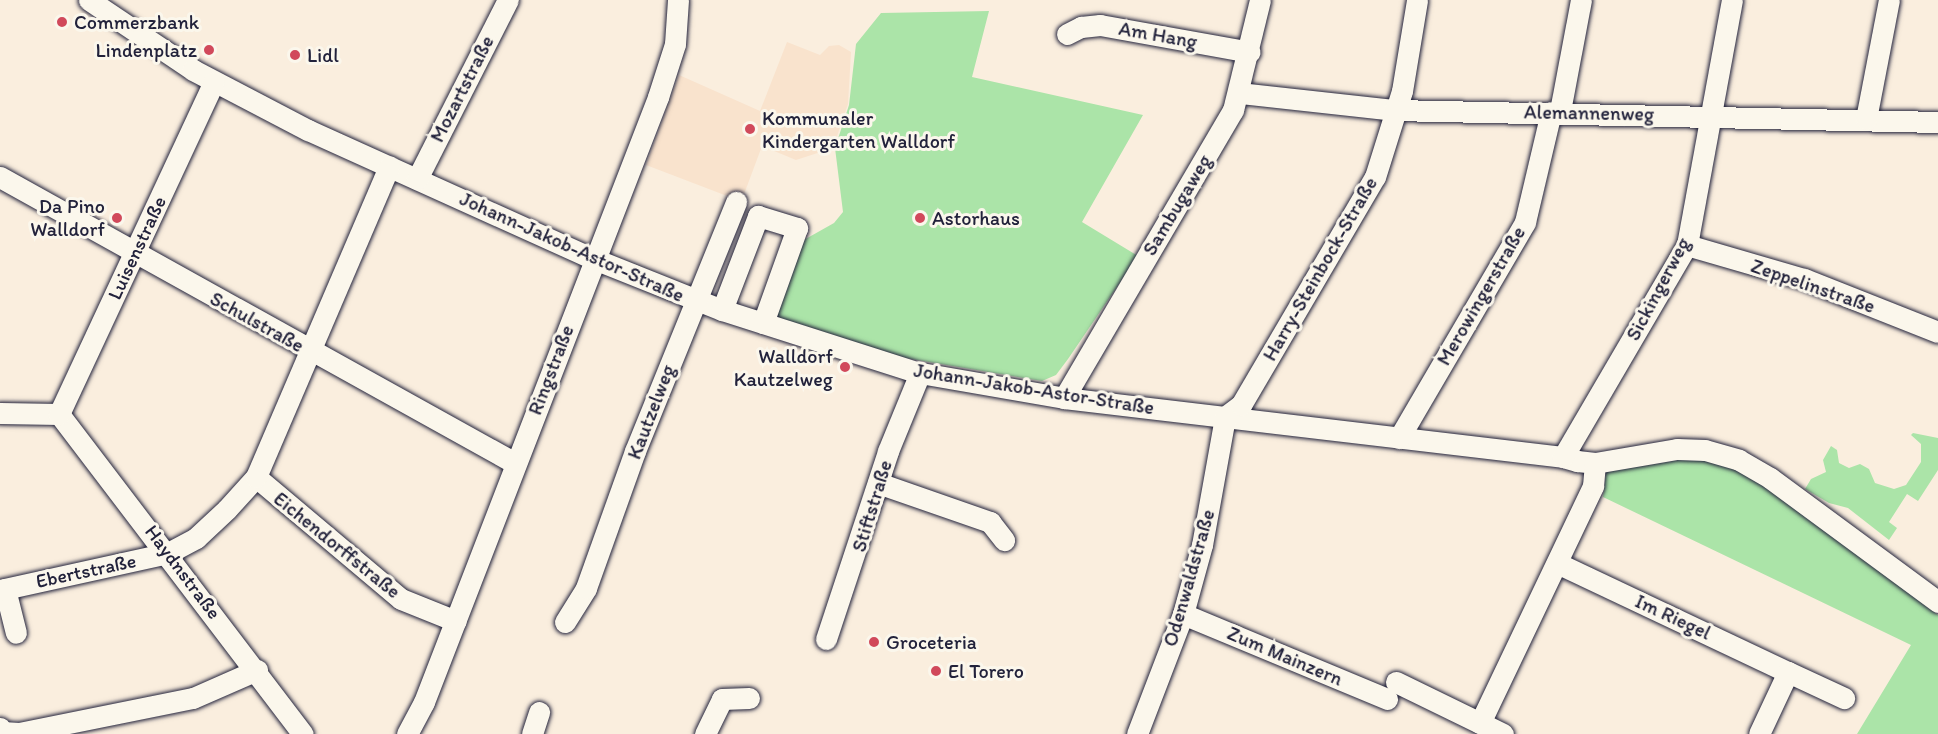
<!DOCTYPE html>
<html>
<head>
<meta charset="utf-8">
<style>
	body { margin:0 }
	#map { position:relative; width:1938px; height:734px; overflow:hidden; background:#faeede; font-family:Itim,sans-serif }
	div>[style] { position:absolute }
	.built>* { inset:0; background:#f9e3cd }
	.green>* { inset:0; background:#abe4a8 }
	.roads { filter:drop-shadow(0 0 2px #22223b) drop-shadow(0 0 2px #22223b) }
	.minor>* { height:21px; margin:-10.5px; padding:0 10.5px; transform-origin:10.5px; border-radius:10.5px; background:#fbf7ec }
	.dots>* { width:16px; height:16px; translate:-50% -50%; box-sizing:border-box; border:3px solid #fbf7ec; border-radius:50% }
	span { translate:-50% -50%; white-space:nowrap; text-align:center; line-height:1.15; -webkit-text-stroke:6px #fbf7ec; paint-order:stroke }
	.poi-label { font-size:20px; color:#22223b }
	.left { translate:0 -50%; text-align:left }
	.right { translate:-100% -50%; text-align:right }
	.street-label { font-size:20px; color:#22223b }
</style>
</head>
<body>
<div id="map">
	<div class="built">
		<div style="clip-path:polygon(787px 42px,820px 55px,829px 46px,839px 45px,851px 52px,848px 104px,833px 148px,796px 160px,762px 146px,743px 197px,735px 199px,646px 165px,679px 75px,760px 111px)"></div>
	</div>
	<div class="green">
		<div style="clip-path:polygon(989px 11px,972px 77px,1143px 115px,1082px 222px,1138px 256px,1068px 359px,1056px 375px,1042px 381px,905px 358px,773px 317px,802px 241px,834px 223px,843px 212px,835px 148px,849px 105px,856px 44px,881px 13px)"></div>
		<div style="clip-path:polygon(1913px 433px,1938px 438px,1938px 470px,1918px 501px,1907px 494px,1889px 522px,1897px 528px,1889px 540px,1848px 508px,1829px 503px,1805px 489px,1811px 479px,1826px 472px,1823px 460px,1831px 446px,1837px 450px,1839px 463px,1849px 468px,1860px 464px,1869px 469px,1875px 483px,1894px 489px,1906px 485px,1921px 462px,1921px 444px,1911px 435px)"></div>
		<div style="clip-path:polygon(1703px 456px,1759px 479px,1938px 615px,1938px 734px,1857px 734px,1911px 645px,1603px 497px,1606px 472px)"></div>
	</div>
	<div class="roads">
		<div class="minor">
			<div style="left:89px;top:0;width:125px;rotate:33.9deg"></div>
			<div style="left:193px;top:70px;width:130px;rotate:27.6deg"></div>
			<div style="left:308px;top:130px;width:314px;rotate:24.3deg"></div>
			<div style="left:594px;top:259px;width:138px;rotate:21.7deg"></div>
			<div style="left:722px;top:310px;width:208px;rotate:17.7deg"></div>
			<div style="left:920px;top:373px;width:146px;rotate:9.8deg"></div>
			<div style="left:1064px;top:398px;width:502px;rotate:6.74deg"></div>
			<div style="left:1563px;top:457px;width:15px;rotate:16deg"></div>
			<div style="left:1577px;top:461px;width:18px;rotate:6deg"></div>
			<div style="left:1595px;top:463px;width:83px;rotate:-9.7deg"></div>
			<div style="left:1677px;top:449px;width:28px;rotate:2deg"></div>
			<div style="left:1705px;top:450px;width:35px;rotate:16deg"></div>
			<div style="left:1739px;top:460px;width:36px;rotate:30deg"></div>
			<div style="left:1770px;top:478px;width:209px;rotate:36.4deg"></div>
			<div style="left:1067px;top:34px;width:16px;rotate:-27deg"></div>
			<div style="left:1081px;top:27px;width:19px;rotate:-6deg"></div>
			<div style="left:1100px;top:25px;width:152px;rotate:10.2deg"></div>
			<div style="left:1240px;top:93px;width:155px;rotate:6.3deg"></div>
			<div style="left:1394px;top:110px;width:544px;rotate:1.26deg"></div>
			<div style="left:1560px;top:111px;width:113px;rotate:-79.3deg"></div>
			<div style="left:1866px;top:119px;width:121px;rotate:-79.1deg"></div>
			<div style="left:0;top:177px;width:589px;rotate:29.05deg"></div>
			<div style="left:417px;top:179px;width:201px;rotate:-63.1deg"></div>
			<div style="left:1687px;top:245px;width:122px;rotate:16.2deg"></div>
			<div style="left:1804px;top:279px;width:144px;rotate:21.6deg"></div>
			<div style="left:722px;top:310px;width:101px;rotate:-69deg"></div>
			<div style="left:758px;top:216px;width:41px;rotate:17.1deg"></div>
			<div style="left:797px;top:228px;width:101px;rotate:109.7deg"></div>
			<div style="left:1064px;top:398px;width:334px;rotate:-59.6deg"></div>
			<div style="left:1233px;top:110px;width:113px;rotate:-76.2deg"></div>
			<div style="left:0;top:413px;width:59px;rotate:1deg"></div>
			<div style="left:59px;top:414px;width:402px;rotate:52.7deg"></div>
			<div style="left:59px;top:414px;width:366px;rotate:-65deg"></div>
			<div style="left:1399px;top:438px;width:250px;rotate:-59.7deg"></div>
			<div style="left:1525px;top:222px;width:113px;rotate:-76.7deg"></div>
			<div style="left:1563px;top:457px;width:246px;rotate:-59.7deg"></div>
			<div style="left:1687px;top:245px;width:249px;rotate:-79.6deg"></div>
			<div style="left:256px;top:477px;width:189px;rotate:40.1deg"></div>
			<div style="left:401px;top:599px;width:59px;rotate:21.8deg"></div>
			<div style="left:878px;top:483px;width:119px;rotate:19.2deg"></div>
			<div style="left:990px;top:522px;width:23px;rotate:52deg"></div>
			<div style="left:1557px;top:563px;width:255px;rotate:25.3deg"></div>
			<div style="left:1788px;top:672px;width:68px;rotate:115.1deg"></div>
			<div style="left:5px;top:589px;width:45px;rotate:76deg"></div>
			<div style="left:0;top:590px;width:172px;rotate:-12.4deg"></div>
			<div style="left:168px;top:553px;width:32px;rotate:-28deg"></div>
			<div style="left:196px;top:538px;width:42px;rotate:-43.1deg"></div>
			<div style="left:227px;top:509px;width:43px;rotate:-47.8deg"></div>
			<div style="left:256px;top:477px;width:338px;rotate:-66.8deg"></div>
			<div style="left:1183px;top:614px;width:221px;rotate:22.6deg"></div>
			<div style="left:565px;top:622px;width:40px;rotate:-58deg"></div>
			<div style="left:586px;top:588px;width:145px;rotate:-70.3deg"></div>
			<div style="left:635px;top:451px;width:269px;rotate:-67.9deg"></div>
			<div style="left:826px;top:639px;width:198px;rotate:-71.7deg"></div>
			<div style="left:888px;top:451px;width:84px;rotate:-67.7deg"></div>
			<div style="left:1788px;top:672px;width:62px;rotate:24.9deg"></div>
			<div style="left:1396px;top:682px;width:93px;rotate:26deg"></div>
			<div style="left:0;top:728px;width:4px;rotate:63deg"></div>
			<div style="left:2px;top:732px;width:17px;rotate:3deg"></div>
			<div style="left:19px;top:733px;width:177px;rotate:-11.4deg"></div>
			<div style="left:193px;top:698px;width:70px;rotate:-23.6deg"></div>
			<div style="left:407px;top:734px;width:36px;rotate:-62deg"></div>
			<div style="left:424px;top:702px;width:649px;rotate:-68.85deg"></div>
			<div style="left:658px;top:97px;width:56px;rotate:-72.2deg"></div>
			<div style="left:675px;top:44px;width:44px;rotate:-86.1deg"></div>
			<div style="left:532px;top:734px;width:23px;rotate:-72deg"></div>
			<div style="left:705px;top:734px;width:39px;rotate:-64deg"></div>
			<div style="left:722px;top:699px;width:27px;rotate:-2deg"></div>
			<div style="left:1137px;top:734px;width:129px;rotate:-69deg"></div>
			<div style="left:1183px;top:614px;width:72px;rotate:-74.6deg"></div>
			<div style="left:1202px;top:545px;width:130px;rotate:-79.8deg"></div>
			<div style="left:1225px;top:417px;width:20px;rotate:-37deg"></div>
			<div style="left:1241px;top:405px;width:264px;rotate:-59.6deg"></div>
			<div style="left:1375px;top:177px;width:90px;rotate:-72.6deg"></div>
			<div style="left:1402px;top:91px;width:92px;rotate:-80.6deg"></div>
			<div style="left:1503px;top:734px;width:25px;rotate:-154deg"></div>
			<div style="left:1480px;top:723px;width:263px;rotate:-64.5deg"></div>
			<div style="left:1593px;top:486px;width:23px;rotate:-85deg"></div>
		</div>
	</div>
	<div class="dots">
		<div style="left:62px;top:22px;background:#d1495b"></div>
		<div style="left:209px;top:50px;background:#d1495b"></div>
		<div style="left:295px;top:55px;background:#d1495b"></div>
		<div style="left:750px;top:129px;background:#d1495b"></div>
		<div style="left:117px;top:218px;background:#d1495b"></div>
		<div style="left:920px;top:218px;background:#d1495b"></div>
		<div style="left:845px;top:367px;background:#d1495b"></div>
		<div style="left:874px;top:642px;background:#d1495b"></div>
		<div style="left:936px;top:671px;background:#d1495b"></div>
	</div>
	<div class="poi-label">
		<span class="left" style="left:74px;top:22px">Commerzbank</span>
		<span class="right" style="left:197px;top:50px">Lindenplatz</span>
		<span class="left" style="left:307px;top:55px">Lidl</span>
		<span class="left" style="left:762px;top:130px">Kommunaler<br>Kindergarten Walldorf</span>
		<span class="right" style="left:105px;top:218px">Da Pino<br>Walldorf</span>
		<span class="left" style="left:932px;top:218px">Astorhaus</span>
		<span class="right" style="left:833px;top:368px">Walldorf<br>Kautzelweg</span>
		<span class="left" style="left:886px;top:642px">Groceteria</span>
		<span class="left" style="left:948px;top:671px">El Torero</span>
	</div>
	<div class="street-label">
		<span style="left:1158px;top:35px;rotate:10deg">Am Hang</span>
		<span style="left:462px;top:89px;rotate:-63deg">Mozartstraße</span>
		<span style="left:1589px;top:113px;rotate:1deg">Alemannenweg</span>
		<span style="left:1177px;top:205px;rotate:-59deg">Sambugaweg</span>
		<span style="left:572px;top:247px;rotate:24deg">Johann-Jakob-Astor-Straße</span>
		<span style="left:137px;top:248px;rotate:-65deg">Luisenstraße</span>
		<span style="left:1320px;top:269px;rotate:-60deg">Harry-Steinbock-Straße</span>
		<span style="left:1813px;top:286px;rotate:19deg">Zeppelinstraße</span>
		<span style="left:1658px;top:289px;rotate:-62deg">Sickingerweg</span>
		<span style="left:1481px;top:296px;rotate:-60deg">Merowingerstraße</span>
		<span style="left:257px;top:322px;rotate:29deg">Schulstraße</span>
		<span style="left:551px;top:370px;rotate:-69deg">Ringstraße</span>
		<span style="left:1034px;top:389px;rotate:9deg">Johann-Jakob-Astor-Straße</span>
		<span style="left:651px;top:412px;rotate:-69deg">Kautzelweg</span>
		<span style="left:872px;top:506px;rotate:-73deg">Stiftstraße</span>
		<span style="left:337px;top:545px;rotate:39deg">Eichendorffstraße</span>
		<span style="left:86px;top:571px;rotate:-12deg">Ebertstraße</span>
		<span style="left:183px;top:572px;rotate:53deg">Haydnstraße</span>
		<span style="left:1189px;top:578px;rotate:-74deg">Odenwaldstraße</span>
		<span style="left:1673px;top:617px;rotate:25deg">Im Riegel</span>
		<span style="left:1285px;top:656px;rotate:23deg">Zum Mainzern</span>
	</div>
</div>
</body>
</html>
